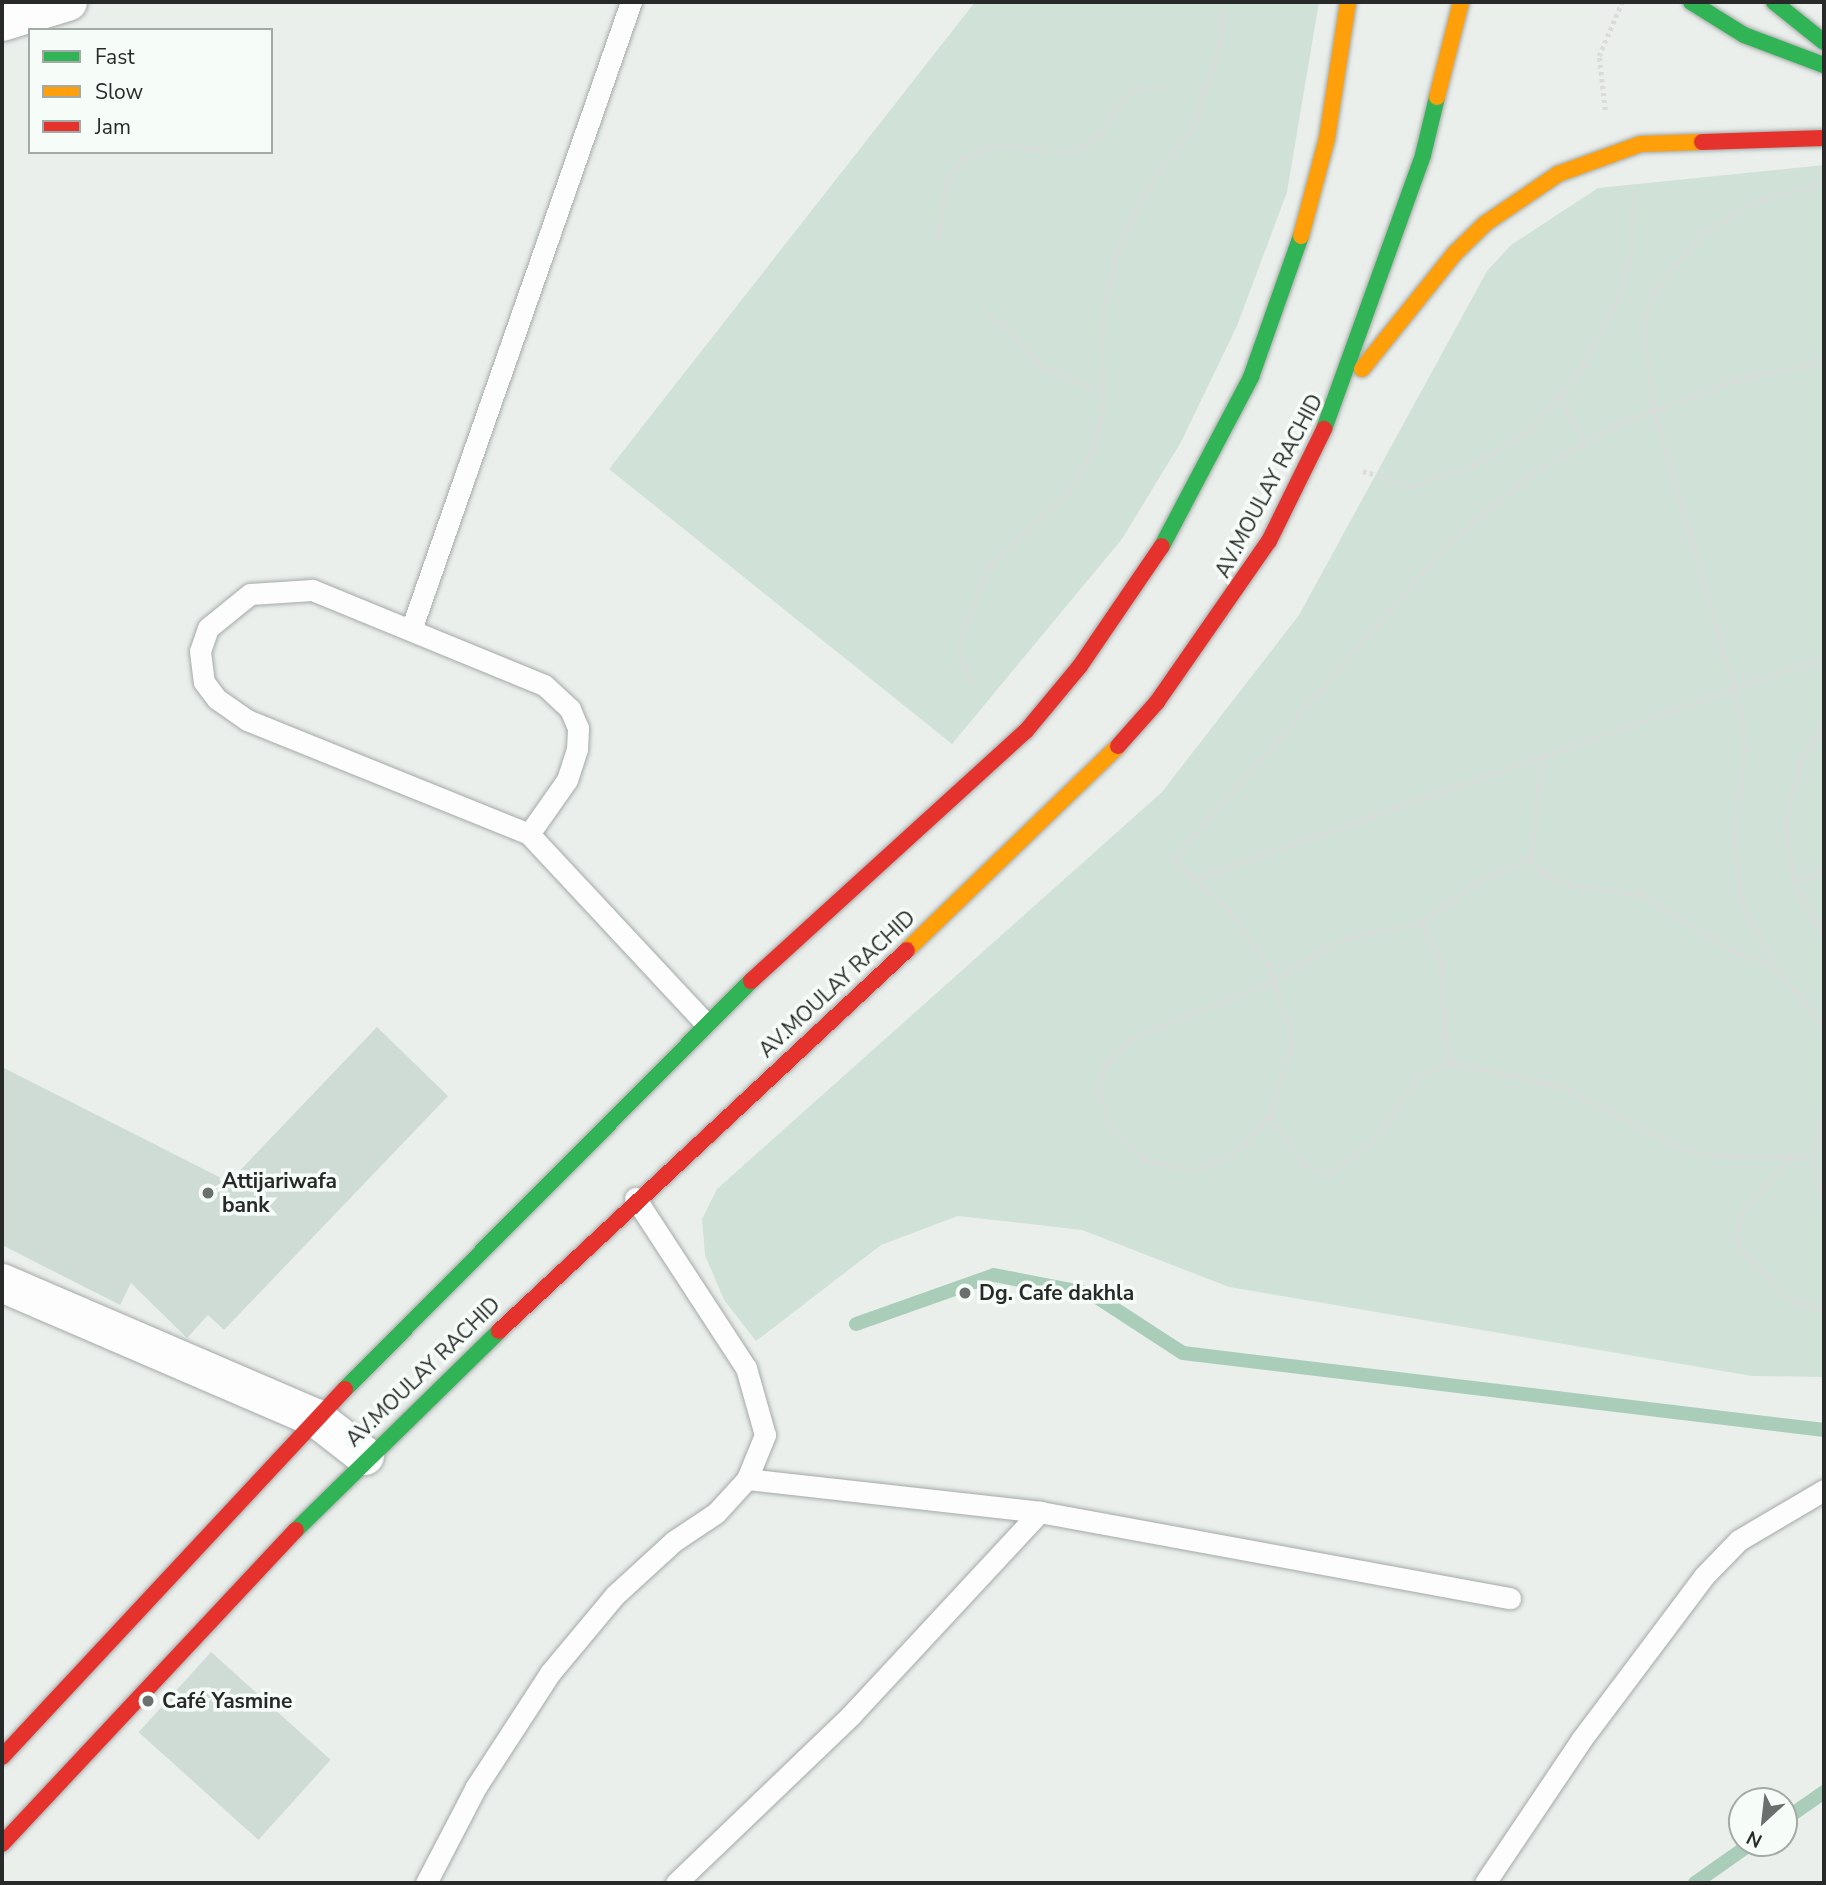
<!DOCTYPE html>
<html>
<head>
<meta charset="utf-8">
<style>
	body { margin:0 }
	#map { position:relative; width:1826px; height:1885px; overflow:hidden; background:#eaefec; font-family:"Nunito Sans",sans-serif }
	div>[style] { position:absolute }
	.green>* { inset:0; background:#d0e2d8 }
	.stream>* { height:14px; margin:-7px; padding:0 7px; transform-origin:7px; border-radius:7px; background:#aacdba }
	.building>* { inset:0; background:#cfdbd5; transform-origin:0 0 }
	.path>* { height:4.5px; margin-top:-2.25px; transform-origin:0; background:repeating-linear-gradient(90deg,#dbdbdb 0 3.5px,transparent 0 7px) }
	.roads { filter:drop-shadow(0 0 2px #a5a9a7) drop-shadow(0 0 2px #a5a9a7) }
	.lane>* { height:21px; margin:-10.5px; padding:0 10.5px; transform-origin:10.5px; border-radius:10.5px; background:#fcfdfc }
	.street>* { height:38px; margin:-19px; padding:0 19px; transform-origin:19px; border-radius:19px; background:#fcfdfc }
	.fast>* { height:16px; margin:-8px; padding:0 8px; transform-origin:8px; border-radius:8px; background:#30b455 }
	.slow>* { height:16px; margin:-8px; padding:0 8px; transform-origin:8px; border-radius:8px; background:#ff9f0a }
	.jam>* { height:16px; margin:-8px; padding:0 8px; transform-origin:8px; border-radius:8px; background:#e5322d }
	.dots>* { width:19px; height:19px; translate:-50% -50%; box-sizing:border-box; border:4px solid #f6fdf9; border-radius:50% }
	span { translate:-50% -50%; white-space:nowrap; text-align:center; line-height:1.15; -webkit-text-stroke:7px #f6fdf9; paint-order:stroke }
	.street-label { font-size:21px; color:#272a28 }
	.poi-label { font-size:21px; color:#272a28; font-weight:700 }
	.left { translate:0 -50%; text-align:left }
	.frame { position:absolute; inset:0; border:4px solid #272a28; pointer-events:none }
	.legend { position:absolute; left:28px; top:28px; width:245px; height:126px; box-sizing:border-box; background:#f6fdf9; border:2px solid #a3a9a5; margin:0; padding:9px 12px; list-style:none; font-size:21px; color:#272a28 }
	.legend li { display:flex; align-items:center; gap:14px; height:35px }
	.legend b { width:35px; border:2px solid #a3a9a5 }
	.north { position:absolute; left:1728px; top:1787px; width:70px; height:70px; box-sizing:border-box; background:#f6fdf9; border:2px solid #a3a9a5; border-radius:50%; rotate:207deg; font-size:19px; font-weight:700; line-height:28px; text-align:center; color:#272a28 }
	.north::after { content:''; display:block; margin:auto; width:24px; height:32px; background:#6b6f6d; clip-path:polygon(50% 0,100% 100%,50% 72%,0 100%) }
</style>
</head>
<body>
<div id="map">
	<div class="green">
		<div style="clip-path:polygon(975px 2px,1319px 2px,1287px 192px,1237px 326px,1181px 442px,1122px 539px,952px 744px,609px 469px)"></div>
		<div style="clip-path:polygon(1824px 165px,1824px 1377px,1752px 1376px,1229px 1287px,1082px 1230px,958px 1216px,881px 1245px,756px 1341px,724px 1300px,705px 1255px,702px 1219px,717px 1189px,1162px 792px,1299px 615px,1487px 271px,1511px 245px,1598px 188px)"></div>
	</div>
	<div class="stream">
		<div style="left:856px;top:1324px;width:146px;rotate:-19.5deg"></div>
		<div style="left:994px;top:1275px;width:100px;rotate:11deg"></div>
		<div style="left:1092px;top:1294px;width:108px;rotate:33deg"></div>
		<div style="left:1183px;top:1353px;width:646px;rotate:6.85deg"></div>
		<div style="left:1784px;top:1820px;width:49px;rotate:-35deg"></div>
		<div style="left:1695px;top:1883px;width:70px;rotate:-35.1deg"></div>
	</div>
	<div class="building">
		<div style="clip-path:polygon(377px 1027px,448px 1096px,224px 1330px,208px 1315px,187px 1338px,131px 1283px,120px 1305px,2px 1245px,2px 1067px,229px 1182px)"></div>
		<div style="left:211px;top:1652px;width:161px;height:108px;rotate:42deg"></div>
	</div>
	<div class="path">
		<div style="left:1605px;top:110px;width:54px;rotate:-96.3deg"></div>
		<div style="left:1599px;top:56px;width:59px;rotate:-66.9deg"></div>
		<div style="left:1817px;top:185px;width:63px;rotate:164.4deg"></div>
		<div style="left:1756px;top:202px;width:63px;rotate:149.3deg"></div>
		<div style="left:1702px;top:234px;width:73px;rotate:130deg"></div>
		<div style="left:1655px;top:290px;width:35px;rotate:108deg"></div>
		<div style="left:1644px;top:323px;width:86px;rotate:83.3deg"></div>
		<div style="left:1654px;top:408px;width:323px;rotate:74deg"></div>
		<div style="left:1743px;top:718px;width:30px;rotate:84deg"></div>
		<div style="left:1746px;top:748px;width:92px;rotate:97.5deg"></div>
		<div style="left:1734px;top:839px;width:64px;rotate:82.8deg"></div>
		<div style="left:1742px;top:902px;width:73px;rotate:63.1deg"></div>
		<div style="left:1775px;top:967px;width:77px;rotate:50.8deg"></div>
		<div style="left:937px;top:241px;width:64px;rotate:-79.2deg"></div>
		<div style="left:949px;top:178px;width:24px;rotate:-55deg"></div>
		<div style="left:963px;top:158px;width:35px;rotate:-22deg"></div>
		<div style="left:995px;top:145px;width:76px;rotate:5.3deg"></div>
		<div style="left:1071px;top:152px;width:32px;rotate:-30deg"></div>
		<div style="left:1099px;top:136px;width:46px;rotate:-57.3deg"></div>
		<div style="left:1124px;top:97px;width:15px;rotate:-32deg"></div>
		<div style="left:1137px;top:89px;width:69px"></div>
		<div style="left:990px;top:317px;width:17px;rotate:28deg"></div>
		<div style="left:1005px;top:325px;width:55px;rotate:48.7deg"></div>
		<div style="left:1041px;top:366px;width:66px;rotate:23.1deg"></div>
		<div style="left:1560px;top:398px;width:50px;rotate:58.8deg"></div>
		<div style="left:1363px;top:471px;width:50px;rotate:17.4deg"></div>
		<div style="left:1411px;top:486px;width:65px;rotate:-17.9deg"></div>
		<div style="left:1473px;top:466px;width:71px;rotate:-32.3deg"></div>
		<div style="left:1533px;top:428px;width:81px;rotate:-51deg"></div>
		<div style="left:1584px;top:365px;width:75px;rotate:-63.1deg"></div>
		<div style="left:1618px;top:298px;width:41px;rotate:-72.9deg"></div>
		<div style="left:1630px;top:259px;width:65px;rotate:-86.5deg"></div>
		<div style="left:973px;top:684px;width:29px;rotate:-117deg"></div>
		<div style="left:960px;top:658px;width:20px;rotate:-87deg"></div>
		<div style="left:961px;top:638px;width:75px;rotate:-69.6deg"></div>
		<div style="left:987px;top:568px;width:110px;rotate:-42.8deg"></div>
		<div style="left:1068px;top:493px;width:53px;rotate:-59.6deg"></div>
		<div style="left:1095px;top:447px;width:41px;rotate:-78.7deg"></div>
		<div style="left:1103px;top:407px;width:90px;rotate:-90.6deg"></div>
		<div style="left:1102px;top:317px;width:72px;rotate:-77.1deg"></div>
		<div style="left:1118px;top:247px;width:69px;rotate:-63.4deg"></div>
		<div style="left:1149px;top:185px;width:71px;rotate:-52.5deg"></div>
		<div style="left:1192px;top:129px;width:88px;rotate:-71.4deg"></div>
		<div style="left:1220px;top:46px;width:44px;rotate:-87.4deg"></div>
		<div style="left:1824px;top:724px;width:46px;rotate:121.6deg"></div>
		<div style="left:1800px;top:763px;width:61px;rotate:103.3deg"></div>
		<div style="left:1786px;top:822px;width:60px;rotate:82.3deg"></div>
		<div style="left:1794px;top:881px;width:63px;rotate:61.4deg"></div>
		<div style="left:1542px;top:756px;width:104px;rotate:96.1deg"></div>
		<div style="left:1531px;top:859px;width:18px;rotate:52deg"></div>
		<div style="left:1542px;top:873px;width:34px;rotate:23deg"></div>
		<div style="left:1573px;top:886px;width:68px;rotate:6.7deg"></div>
		<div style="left:1641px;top:894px;width:102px;rotate:31.8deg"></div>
		<div style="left:1728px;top:948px;width:51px;rotate:22deg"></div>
		<div style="left:1531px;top:859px;width:54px;rotate:157.2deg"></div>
		<div style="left:1481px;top:880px;width:72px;rotate:143.4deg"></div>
		<div style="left:1423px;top:923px;width:84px;rotate:168.3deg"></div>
		<div style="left:1341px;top:940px;width:80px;rotate:148.3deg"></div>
		<div style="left:1273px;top:982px;width:152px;rotate:158deg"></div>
		<div style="left:1132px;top:1039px;width:38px;rotate:135deg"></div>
		<div style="left:1105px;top:1066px;width:22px;rotate:108deg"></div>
		<div style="left:1098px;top:1087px;width:43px;rotate:72.4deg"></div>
		<div style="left:1111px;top:1128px;width:47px;rotate:43.3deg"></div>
		<div style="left:1145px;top:1160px;width:49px;rotate:11.8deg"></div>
		<div style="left:1193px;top:1170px;width:41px;rotate:-19.7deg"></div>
		<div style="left:1232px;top:1156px;width:56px;rotate:-47.2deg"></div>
		<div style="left:1270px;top:1115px;width:74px;rotate:-72.8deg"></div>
		<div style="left:1292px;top:1044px;width:20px;rotate:-99deg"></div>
		<div style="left:1289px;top:1024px;width:45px;rotate:-110.9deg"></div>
		<div style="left:1273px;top:982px;width:18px;rotate:-106deg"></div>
		<div style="left:1268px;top:965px;width:67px;rotate:-125.3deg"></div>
		<div style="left:1229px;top:910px;width:75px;rotate:-138.2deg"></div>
		<div style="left:1173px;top:860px;width:419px;rotate:-49deg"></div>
		<div style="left:1448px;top:544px;width:104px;rotate:-40.3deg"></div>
		<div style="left:1527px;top:477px;width:101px;rotate:-30.4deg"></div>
		<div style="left:1614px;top:426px;width:129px;rotate:-20.8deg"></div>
		<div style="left:1735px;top:380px;width:91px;rotate:-11.4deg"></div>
		<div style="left:1194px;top:879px;width:668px;rotate:-19.41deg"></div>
		<div style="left:1794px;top:881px;width:31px;rotate:-17deg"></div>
		<div style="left:1423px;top:923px;width:46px;rotate:65.7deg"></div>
		<div style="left:1442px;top:965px;width:73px;rotate:87.6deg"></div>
		<div style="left:1445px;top:1038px;width:25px;rotate:74deg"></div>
		<div style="left:1270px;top:1115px;width:60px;rotate:55.2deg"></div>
		<div style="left:1304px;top:1164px;width:27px;rotate:22deg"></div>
		<div style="left:1329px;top:1174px;width:63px;rotate:-37.2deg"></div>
		<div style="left:1379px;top:1136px;width:71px;rotate:-56.5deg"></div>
		<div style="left:1418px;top:1077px;width:37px;rotate:-24deg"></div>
		<div style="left:1452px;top:1062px;width:113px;rotate:12.8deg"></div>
		<div style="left:1562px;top:1087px;width:131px;rotate:27.1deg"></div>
		<div style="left:1679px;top:1147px;width:35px;rotate:15deg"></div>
		<div style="left:1713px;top:1156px;width:100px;rotate:0.6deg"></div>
		<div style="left:1824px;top:1115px;width:43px;rotate:104.7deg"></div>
		<div style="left:1813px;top:1157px;width:48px;rotate:76.8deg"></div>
		<div style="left:1790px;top:1158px;width:75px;rotate:130.7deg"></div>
		<div style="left:1741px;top:1215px;width:26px;rotate:99deg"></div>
		<div style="left:1737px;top:1241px;width:75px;rotate:49.3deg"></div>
		<div style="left:1786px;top:1298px;width:40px;rotate:18deg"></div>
	</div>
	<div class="roads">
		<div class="lane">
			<div style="left:412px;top:627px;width:662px;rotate:-70.69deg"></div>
			<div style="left:529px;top:834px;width:66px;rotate:-54.9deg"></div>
			<div style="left:567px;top:780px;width:33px;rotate:-72deg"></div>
			<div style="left:577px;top:749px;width:21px;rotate:-87deg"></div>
			<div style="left:578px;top:728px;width:21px;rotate:-113deg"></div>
			<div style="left:570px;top:709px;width:35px;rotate:-137deg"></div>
			<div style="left:544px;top:685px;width:251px;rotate:-157.7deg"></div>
			<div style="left:312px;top:590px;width:62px;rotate:176.3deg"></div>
			<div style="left:250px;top:594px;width:54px;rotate:141deg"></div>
			<div style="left:208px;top:628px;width:24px;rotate:109deg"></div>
			<div style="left:200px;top:651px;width:31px;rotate:83deg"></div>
			<div style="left:204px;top:682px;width:21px;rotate:53deg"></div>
			<div style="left:217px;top:699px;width:37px;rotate:35deg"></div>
			<div style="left:247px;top:720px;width:304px;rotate:22deg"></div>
			<div style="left:529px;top:834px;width:258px;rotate:47deg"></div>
			<div style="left:747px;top:1479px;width:295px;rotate:6.4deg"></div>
			<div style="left:1040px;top:1512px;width:478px;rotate:10.4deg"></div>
			<div style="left:426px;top:1883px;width:108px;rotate:-62.5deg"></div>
			<div style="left:476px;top:1787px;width:136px;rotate:-57deg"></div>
			<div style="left:550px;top:1673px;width:102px;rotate:-50.2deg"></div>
			<div style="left:615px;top:1595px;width:80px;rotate:-42.5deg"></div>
			<div style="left:674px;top:1541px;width:50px;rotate:-33.7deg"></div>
			<div style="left:716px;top:1513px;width:46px;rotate:-47.6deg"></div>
			<div style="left:747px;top:1479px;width:48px;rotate:-67.8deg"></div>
			<div style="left:765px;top:1435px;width:70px;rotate:-105.8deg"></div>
			<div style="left:746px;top:1368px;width:203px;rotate:-123.1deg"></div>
			<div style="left:676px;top:1883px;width:244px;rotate:-43.8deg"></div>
			<div style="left:852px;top:1714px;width:276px;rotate:-47.1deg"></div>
			<div style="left:1485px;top:1883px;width:172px;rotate:-56.1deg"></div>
			<div style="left:1581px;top:1740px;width:205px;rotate:-53.1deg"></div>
			<div style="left:1704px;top:1576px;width:50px;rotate:-45.8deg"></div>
			<div style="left:1739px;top:1540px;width:99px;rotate:-30.5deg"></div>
		</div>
		<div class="street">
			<div style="left:2px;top:22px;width:69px;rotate:-16.9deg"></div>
			<div style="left:2px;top:1283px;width:342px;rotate:23.3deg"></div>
			<div style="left:316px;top:1418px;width:62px;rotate:37.8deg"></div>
		</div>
		<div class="fast">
			<div style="left:1691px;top:2px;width:62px;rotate:31.9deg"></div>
			<div style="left:1744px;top:35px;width:85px;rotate:20.6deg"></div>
			<div style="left:1774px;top:2px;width:64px;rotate:38.7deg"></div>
			<div style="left:1324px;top:429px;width:291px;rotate:-70.1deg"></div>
			<div style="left:1423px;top:155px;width:60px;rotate:-76.4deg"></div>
			<div style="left:1162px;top:546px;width:191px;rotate:-62.2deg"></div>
			<div style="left:1251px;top:377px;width:150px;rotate:-70.5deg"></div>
			<div style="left:345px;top:1389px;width:576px;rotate:-45.14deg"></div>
			<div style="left:296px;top:1530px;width:284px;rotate:-44.4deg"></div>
		</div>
		<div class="slow">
			<div style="left:1437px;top:97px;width:98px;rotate:-75.8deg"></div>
			<div style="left:1301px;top:236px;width:101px;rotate:-75.1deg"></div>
			<div style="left:1327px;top:138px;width:138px;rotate:-81.2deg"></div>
			<div style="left:1362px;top:369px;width:149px;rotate:-51.3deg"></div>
			<div style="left:1455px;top:253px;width:43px;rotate:-44.1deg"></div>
			<div style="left:1486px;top:223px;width:87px;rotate:-34.2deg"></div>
			<div style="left:1558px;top:174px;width:88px;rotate:-19.9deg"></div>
			<div style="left:1641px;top:144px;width:61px;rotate:-1.9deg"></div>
			<div style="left:907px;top:950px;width:293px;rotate:-44deg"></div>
		</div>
		<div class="jam">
			<div style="left:1702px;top:142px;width:122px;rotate:-1.9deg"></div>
			<div style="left:1118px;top:746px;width:59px;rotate:-48.4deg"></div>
			<div style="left:1157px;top:702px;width:196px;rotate:-55.2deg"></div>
			<div style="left:1269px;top:541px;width:125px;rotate:-63.8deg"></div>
			<div style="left:751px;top:981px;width:372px;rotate:-42.3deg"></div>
			<div style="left:1026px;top:731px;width:85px;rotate:-50.3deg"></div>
			<div style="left:1080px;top:666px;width:145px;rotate:-55.7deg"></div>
			<div style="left:499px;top:1331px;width:558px;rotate:-43.04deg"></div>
			<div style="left:2px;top:1757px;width:503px;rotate:-47.01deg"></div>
			<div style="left:2px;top:1844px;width:430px;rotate:-46.9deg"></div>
		</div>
	</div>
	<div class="dots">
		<div style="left:208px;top:1193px;background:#6b6f6d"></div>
		<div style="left:965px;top:1293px;background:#6b6f6d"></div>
		<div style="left:148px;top:1701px;background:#6b6f6d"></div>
	</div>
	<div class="street-label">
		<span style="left:1269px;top:486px;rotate:-62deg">AV.MOULAY RACHID</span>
		<span style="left:837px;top:984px;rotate:-43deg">AV.MOULAY RACHID</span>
		<span style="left:423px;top:1372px;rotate:-44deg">AV.MOULAY RACHID</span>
	</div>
	<div class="poi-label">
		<span class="left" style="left:222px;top:1193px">Attijariwafa<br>bank</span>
		<span class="left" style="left:979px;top:1293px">Dg. Cafe dakhla</span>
		<span class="left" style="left:162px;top:1701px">Café Yasmine</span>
	</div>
	<div class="frame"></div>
	<ul class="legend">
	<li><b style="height:9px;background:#30b455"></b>Fast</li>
	<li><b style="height:9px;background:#ff9f0a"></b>Slow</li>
	<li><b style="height:9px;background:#e5322d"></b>Jam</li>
	</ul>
	<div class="north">N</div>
</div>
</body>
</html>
